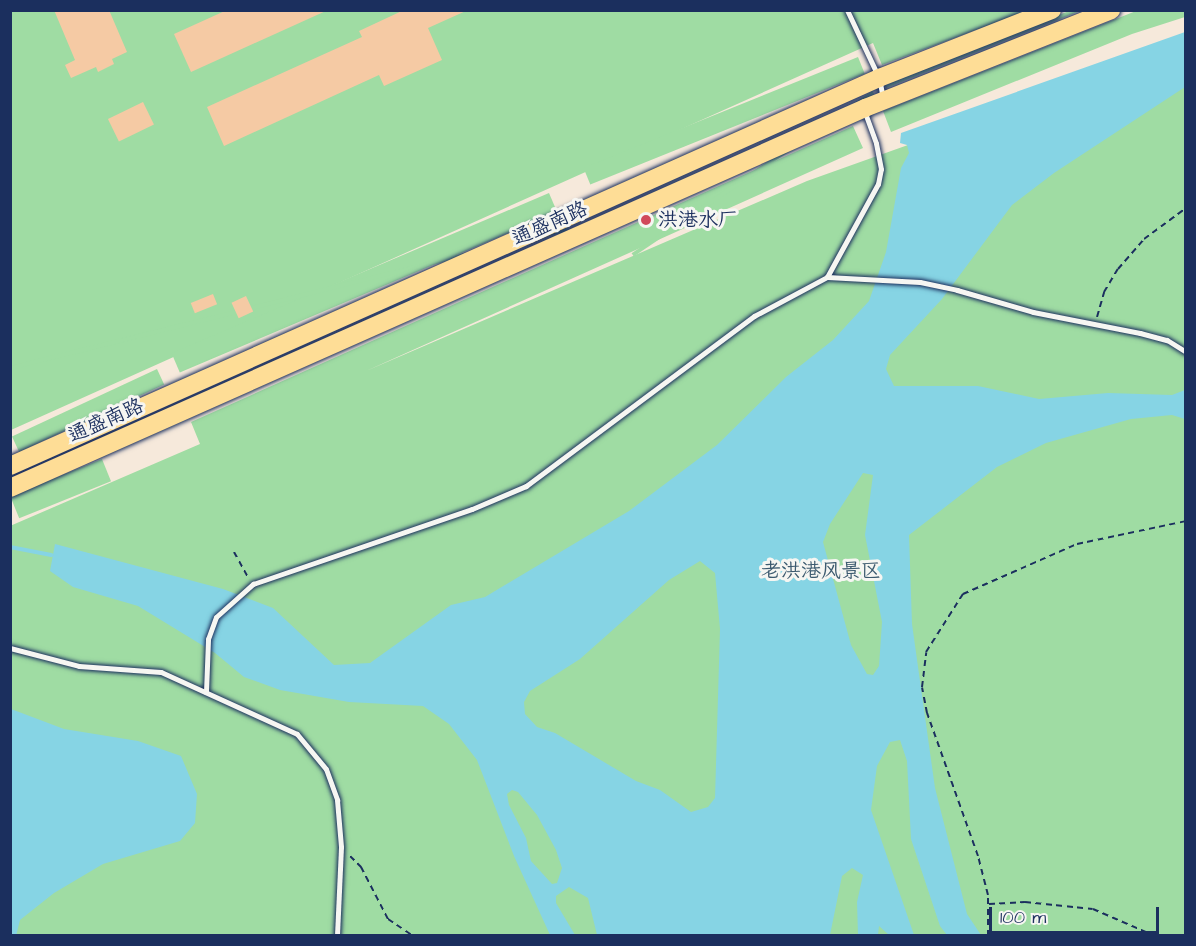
<!DOCTYPE html>
<html>
<head>
<meta charset="utf-8">
<style>
	body { margin:0 }
	#map { position:relative; width:1196px; height:946px; overflow:hidden; background:#f6e9db; font-family:"Architects Daughter","LXGW WenKai TC",sans-serif }
	div>[style] { position:absolute }
	.green>* { inset:0; background:#9fdca3; transform-origin:0 0 }
	.water>* { inset:0; background:#86d4e4 }
	.stream>* { height:4px; margin:-2px; padding:0 2px; transform-origin:2px; border-radius:2px; background:#86d4e4 }
	.building>* { inset:0; background:#f5caa4; transform-origin:0 0 }
	.path>* { height:2px; margin-top:-1px; transform-origin:0; background:repeating-linear-gradient(90deg,#1b2f5e 0 6px,transparent 0 10.5px) }
	.roads { filter:drop-shadow(0 0 2px #1b2f5e) drop-shadow(0 0 2px #1b2f5e) }
	.lane>* { height:5px; margin:-2.5px; padding:0 2.5px; transform-origin:2.5px; border-radius:2.5px; background:#f6f6f2 }
	.primary>* { height:18px; margin:-9px; padding:0 9px; transform-origin:9px; border-radius:9px; background:#fedd96 }
	.dots>* { width:16px; height:16px; translate:-50% -50%; box-sizing:border-box; border:3px solid #f6f6f2; border-radius:50% }
	span { translate:-50% -50%; white-space:nowrap; text-align:center; line-height:1.15; -webkit-text-stroke:6px #f6f6f2; paint-order:stroke }
	.poi-label { font-size:20px; color:#1b2f5e }
	.left { translate:0 -50%; text-align:left }
	.street-label { font-size:20px; color:#1b2f5e }
	.park-label { font-size:20px; color:#3c5a6f }
	.frame { position:absolute; inset:0; border:12px solid #1b2f5e; pointer-events:none }
	.scale { position:absolute; left:989px; top:907px; width:170px; height:27px; box-sizing:border-box; border:3px solid #1b2f5e; border-top:0; padding-left:8px; font-size:18px; line-height:21px; white-space:nowrap; color:#1b2f5e; -webkit-text-stroke:4px #f6f6f2; paint-order:stroke }
</style>
</head>
<body>
<div id="map">
	<div class="green">
		<div style="clip-path:polygon(11px 11px,1027px 11px,882px 65px,873px 43px,11px 430px)"></div>
		<div style="clip-path:polygon(1069px 11px,1080px 11px,886px 88px,885px 85px)"></div>
		<div style="clip-path:polygon(1136px 11px,1185px 11px,1185px 17px,1132px 34px,891px 132px,883px 111px)"></div>
		<div style="clip-path:polygon(1185px 46px,1185px 935px,11px 935px,10px 526px,200px 444px,191px 422px,853px 126px,863px 148px,366px 371px,807px 181px)"></div>
		<div style="left:858px;top:57px;width:18px;height:296px;rotate:68deg"></div>
		<div style="left:872px;top:91px;width:4px;height:290px;rotate:56deg"></div>
		<div style="left:549px;top:193px;width:21px;height:410px;rotate:67deg"></div>
		<div style="left:568px;top:227px;width:4px;height:609px;rotate:76deg"></div>
		<div style="left:157px;top:369px;width:17px;height:160px;rotate:65deg"></div>
		<div style="left:102px;top:459px;width:24px;height:99px;rotate:68deg"></div>
	</div>
	<div class="water">
		<div style="clip-path:polygon(evenodd,1185px 32px,1185px 87px,1054px 173px,1012px 205px,942px 299px,890px 355px,886px 369px,894px 386px,978px 386px,1039px 399px,1108px 393px,1172px 395px,1185px 390px,1185px 419px,1172px 415px,1131px 419px,1046px 443px,997px 467px,909px 535px,912px 624px,935px 788px,967px 914px,981px 935px,947px 935px,940px 926px,911px 839px,907px 761px,900px 740px,890px 742px,877px 766px,871px 810px,914px 935px,889px 935px,879px 926px,878px 935px,858px 935px,857px 902px,863px 875px,852px 868px,842px 876px,830px 935px,597px 935px,588px 898px,569px 887px,556px 896px,556px 903px,575px 935px,550px 935px,514px 856px,477px 760px,449px 724px,423px 706px,349px 702px,280px 690px,244px 677px,215px 653px,138px 606px,73px 587px,50px 571px,55px 544px,223px 589px,273px 608px,334px 665px,370px 663px,451px 605px,485px 597px,629px 511px,717px 445px,786px 377px,833px 340px,869px 301px,886px 252px,901px 168px,909px 153px,907px 145px,900px 143px,901px 133px,1185px 32px,863px 473px,873px 475px,865px 535px,882px 622px,879px 666px,873px 675px,867px 674px,851px 645px,823px 542px,830px 524px,863px 473px,1185px 32px,700px 561px,715px 573px,720px 629px,715px 798px,708px 807px,691px 812px,660px 790px,636px 781px,555px 733px,537px 727px,525px 714px,524px 702px,530px 691px,580px 659px,669px 580px,700px 561px,1185px 32px,512px 790px,518px 792px,537px 815px,556px 850px,562px 868px,557px 883px,552px 884px,531px 861px,526px 838px,509px 805px,507px 794px,512px 790px)"></div>
		<div style="clip-path:polygon(11px 709px,64px 729px,138px 741px,181px 756px,197px 794px,195px 823px,180px 841px,103px 864px,54px 893px,20px 920px,16px 936px,10px 935px)"></div>
	</div>
	<div class="stream">
		<div style="left:10px;top:547px;width:42px;rotate:11deg"></div>
	</div>
	<div class="building">
		<div style="clip-path:polygon(54px 10px,109px 10px,127px 52px,112px 59px,114px 64px,98px 72px,96px 67px,71px 78px,65px 65px,75px 60px)"></div>
		<div style="clip-path:polygon(227px 10px,328px 10px,191px 72px,174px 34px)"></div>
		<div style="clip-path:polygon(404px 10px,468px 10px,428px 28px,442px 60px,384px 86px,379px 75px,224px 146px,207px 107px,362px 37px,359px 31px)"></div>
		<div style="left:143px;top:102px;width:25px;height:39px;rotate:64deg"></div>
		<div style="left:213px;top:294px;width:11px;height:24px;rotate:68deg"></div>
		<div style="left:246px;top:296px;width:17px;height:16px;rotate:65deg"></div>
	</div>
	<div class="path">
		<div style="left:1097px;top:317px;width:26px;rotate:-74deg"></div>
		<div style="left:1104px;top:292px;width:27px;rotate:-59deg"></div>
		<div style="left:1118px;top:269px;width:40px;rotate:-49deg"></div>
		<div style="left:1144px;top:239px;width:52px;rotate:-36.4deg"></div>
		<div style="left:234px;top:552px;width:31px;rotate:61deg"></div>
		<div style="left:350px;top:856px;width:16px;rotate:45deg"></div>
		<div style="left:361px;top:867px;width:59px;rotate:62.6deg"></div>
		<div style="left:388px;top:919px;width:30px;rotate:34deg"></div>
		<div style="left:989px;top:904px;width:36px;rotate:-3deg"></div>
		<div style="left:1025px;top:902px;width:68px;rotate:5.9deg"></div>
		<div style="left:1093px;top:909px;width:68px;rotate:23.5deg"></div>
		<div style="left:988px;top:936px;width:41px;rotate:-90deg"></div>
		<div style="left:988px;top:895px;width:40px;rotate:-104.4deg"></div>
		<div style="left:978px;top:856px;width:152px;rotate:-109.6deg"></div>
		<div style="left:927px;top:713px;width:26px;rotate:-101deg"></div>
		<div style="left:922px;top:687px;width:35px;rotate:-83deg"></div>
		<div style="left:926px;top:652px;width:69px;rotate:-57.5deg"></div>
		<div style="left:963px;top:594px;width:124px;rotate:-23.7deg"></div>
		<div style="left:1077px;top:544px;width:111px;rotate:-11.9deg"></div>
	</div>
	<div class="roads">
		<div class="lane">
			<div style="left:847px;top:10px;width:75px;rotate:64.8deg"></div>
			<div style="left:879px;top:78px;width:20px;rotate:79deg"></div>
			<div style="left:827px;top:277px;width:93px;rotate:3.1deg"></div>
			<div style="left:920px;top:282px;width:38px;rotate:12deg"></div>
			<div style="left:957px;top:290px;width:79px;rotate:16.1deg"></div>
			<div style="left:1033px;top:312px;width:109px;rotate:11.1deg"></div>
			<div style="left:1140px;top:333px;width:28px;rotate:15deg"></div>
			<div style="left:1167px;top:340px;width:22px;rotate:32deg"></div>
			<div style="left:10px;top:648px;width:71px;rotate:14.6deg"></div>
			<div style="left:79px;top:666px;width:82px;rotate:4.2deg"></div>
			<div style="left:161px;top:672px;width:149px;rotate:24.5deg"></div>
			<div style="left:297px;top:734px;width:45px;rotate:50.4deg"></div>
			<div style="left:326px;top:769px;width:33px;rotate:70deg"></div>
			<div style="left:337px;top:800px;width:47px;rotate:85.1deg"></div>
			<div style="left:341px;top:847px;width:89px;rotate:92.6deg"></div>
			<div style="left:206px;top:692px;width:53px;rotate:-87.8deg"></div>
			<div style="left:208px;top:639px;width:23px;rotate:-70deg"></div>
			<div style="left:216px;top:617px;width:50px;rotate:-41.7deg"></div>
			<div style="left:253px;top:584px;width:231px;rotate:-18.9deg"></div>
			<div style="left:472px;top:509px;width:59px;rotate:-23.1deg"></div>
			<div style="left:526px;top:486px;width:284px;rotate:-36.7deg"></div>
			<div style="left:754px;top:316px;width:83px;rotate:-28.1deg"></div>
			<div style="left:827px;top:277px;width:106px;rotate:-61.3deg"></div>
			<div style="left:878px;top:184px;width:15px;rotate:-79deg"></div>
			<div style="left:881px;top:169px;width:26px;rotate:-101deg"></div>
			<div style="left:876px;top:143px;width:33px;rotate:-110deg"></div>
		</div>
		<div class="primary">
			<div style="left:10px;top:466px;width:952px;rotate:-24.06deg"></div>
			<div style="left:879px;top:78px;width:186px;rotate:-21.5deg"></div>
			<div style="left:10px;top:488px;width:936px;rotate:-23.96deg"></div>
			<div style="left:865px;top:108px;width:265px;rotate:-21.7deg"></div>
		</div>
	</div>
	<div class="dots">
		<div style="left:646px;top:220px;background:#d1495b"></div>
	</div>
	<div class="poi-label">
		<span class="left" style="left:658px;top:220px">洪港水厂</span>
	</div>
	<div class="street-label">
		<span style="left:550px;top:224px;rotate:-24deg">通盛南路</span>
		<span style="left:106px;top:421px;rotate:-24deg">通盛南路</span>
	</div>
	<div class="park-label">
		<span style="left:821px;top:571px">老洪港风景区</span>
	</div>
	<div class="frame"></div>
	<div class="scale">100 m</div>
</div>
</body>
</html>
